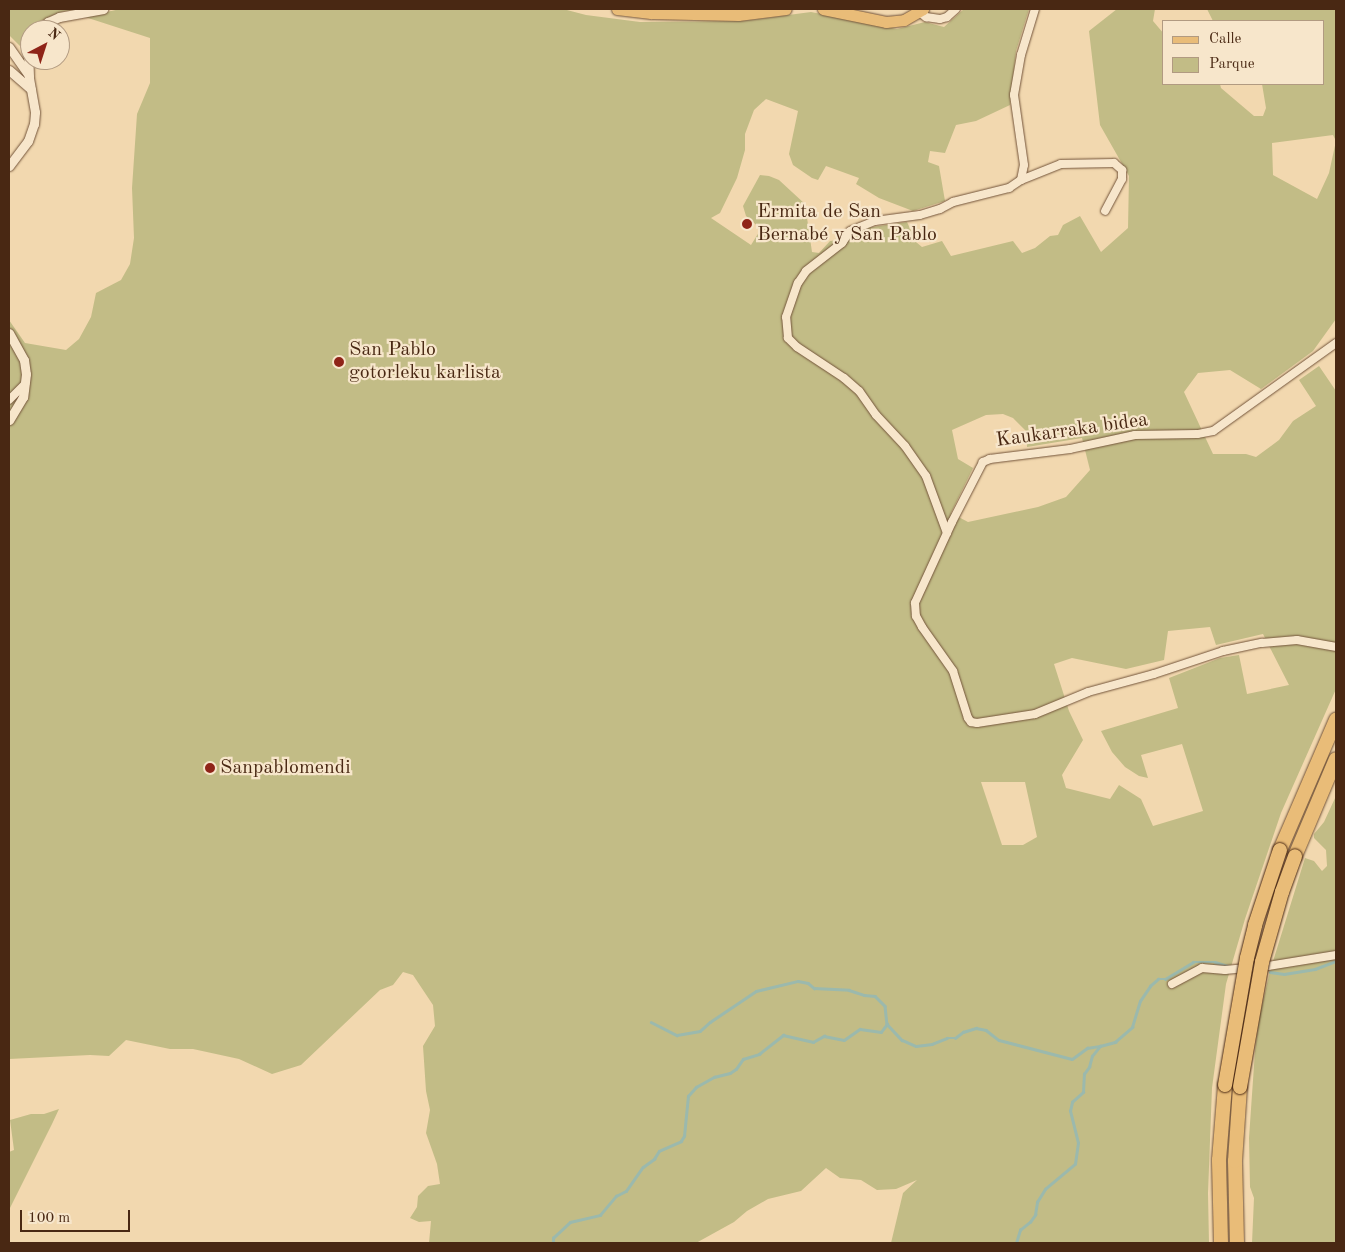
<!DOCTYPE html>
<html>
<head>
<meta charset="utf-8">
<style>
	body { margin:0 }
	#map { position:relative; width:1345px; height:1252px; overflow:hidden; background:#f2d8af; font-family:"Old Standard TT",serif }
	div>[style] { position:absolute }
	.green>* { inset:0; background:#c2bc86 }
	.stream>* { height:2.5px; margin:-1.25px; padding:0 1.25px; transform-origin:1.25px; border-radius:1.25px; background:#9bb9ad }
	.roads { filter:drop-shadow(0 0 1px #73543a) drop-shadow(0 0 1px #73543a) }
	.minor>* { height:8px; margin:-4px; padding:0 4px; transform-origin:4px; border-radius:4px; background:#f7e6cb }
	.tertiary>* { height:9px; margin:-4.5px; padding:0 4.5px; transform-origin:4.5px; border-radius:4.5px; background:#f7e6cb }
	.primary>* { height:11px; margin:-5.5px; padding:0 5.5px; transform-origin:5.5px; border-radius:5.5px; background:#e9bc78 }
	.motorway>* { height:14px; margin:-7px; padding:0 7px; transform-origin:7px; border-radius:7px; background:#e9bc78 }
	.bridges { filter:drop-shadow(0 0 1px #492813) drop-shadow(0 0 1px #492813) }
	.motorway-bridge>* { height:14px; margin:-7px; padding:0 7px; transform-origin:7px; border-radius:7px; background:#e9bc78 }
	.dots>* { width:14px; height:14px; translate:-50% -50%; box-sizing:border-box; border:2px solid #f7e6cb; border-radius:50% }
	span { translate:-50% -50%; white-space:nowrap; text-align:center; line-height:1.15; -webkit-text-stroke:4.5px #f7e6cb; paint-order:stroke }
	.poi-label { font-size:20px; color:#492813 }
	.left { translate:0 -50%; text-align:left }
	.street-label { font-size:20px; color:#492813 }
	.frame { position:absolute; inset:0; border:10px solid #492813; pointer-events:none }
	.legend { position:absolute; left:1162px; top:20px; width:162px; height:65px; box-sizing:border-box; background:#f7e6cb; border:1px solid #b19a81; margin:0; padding:6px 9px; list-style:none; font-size:15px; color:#492813 }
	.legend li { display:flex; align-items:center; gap:10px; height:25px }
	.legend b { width:25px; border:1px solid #b19a81 }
	.north { position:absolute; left:20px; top:20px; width:50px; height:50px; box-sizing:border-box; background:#f7e6cb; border:1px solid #b19a81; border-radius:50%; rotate:40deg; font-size:14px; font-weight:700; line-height:20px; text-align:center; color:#492813 }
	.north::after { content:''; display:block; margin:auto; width:18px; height:22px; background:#8f2418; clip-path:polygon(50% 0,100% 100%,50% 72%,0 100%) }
	.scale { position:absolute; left:20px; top:1210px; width:110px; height:22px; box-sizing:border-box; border:2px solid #492813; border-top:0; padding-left:6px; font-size:15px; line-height:18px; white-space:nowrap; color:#492813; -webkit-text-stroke:4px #f7e6cb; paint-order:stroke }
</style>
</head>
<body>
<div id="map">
	<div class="green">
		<div style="clip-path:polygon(9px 9px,79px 9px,61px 12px,47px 18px,33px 30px,30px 30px,30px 34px,20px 46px,9px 35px)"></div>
		<div style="clip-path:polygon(evenodd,120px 9px,563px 9px,586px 15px,640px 22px,742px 21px,811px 12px,897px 29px,925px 22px,944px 27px,964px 9px,1029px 9px,1016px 51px,1010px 105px,976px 121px,956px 125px,945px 153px,930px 151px,928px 162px,939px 166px,945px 201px,913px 211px,879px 198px,856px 184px,859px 178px,826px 166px,818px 180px,812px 178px,793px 165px,789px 154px,798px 111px,766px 99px,754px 110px,745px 134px,745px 150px,737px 178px,720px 213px,711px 218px,751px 245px,761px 229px,746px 216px,743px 206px,760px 175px,769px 176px,779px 180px,805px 204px,812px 252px,819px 253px,830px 241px,848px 239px,853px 233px,865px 228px,907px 222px,916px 242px,922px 247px,942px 241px,951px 256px,1013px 241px,1022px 253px,1035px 248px,1050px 236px,1058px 235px,1063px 225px,1080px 216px,1101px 252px,1128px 228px,1129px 176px,1100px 125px,1089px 31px,1117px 9px,1155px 9px,1153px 21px,1164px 34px,1164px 84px,1220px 84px,1221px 88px,1254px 116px,1263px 116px,1266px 108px,1262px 84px,1324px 84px,1324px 21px,1213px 21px,1207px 9px,1336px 9px,1336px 319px,1313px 351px,1261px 389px,1230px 370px,1198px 373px,1184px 392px,1213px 454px,1246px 454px,1256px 457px,1279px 440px,1293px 421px,1316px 406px,1299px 380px,1319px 366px,1336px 391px,1336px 689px,1281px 813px,1245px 919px,1226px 984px,1212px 1088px,1208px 1193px,1209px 1243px,891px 1243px,903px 1193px,917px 1180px,896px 1189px,877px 1190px,861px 1180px,840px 1178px,826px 1168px,801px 1191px,768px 1199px,747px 1211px,734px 1222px,696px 1243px,429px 1243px,431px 1221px,419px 1222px,410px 1218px,417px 1207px,418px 1196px,428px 1186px,440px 1184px,437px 1164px,426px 1133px,430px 1110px,426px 1091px,423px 1046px,435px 1026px,433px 1005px,413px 975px,403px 972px,393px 985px,380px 990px,301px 1065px,272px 1074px,239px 1059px,193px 1049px,170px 1049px,126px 1040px,109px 1056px,90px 1055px,9px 1059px,9px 320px,25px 343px,66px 350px,79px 339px,91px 317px,96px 293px,121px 280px,130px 264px,134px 238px,132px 188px,137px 114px,150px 83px,150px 38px,85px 17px,120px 9px,1333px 135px,1336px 141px,1329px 173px,1317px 199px,1273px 175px,1272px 143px,1333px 135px,120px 9px,1003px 414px,1013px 418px,1026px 431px,1027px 447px,1082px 438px,1090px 470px,1066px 497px,1038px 507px,968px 522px,951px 513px,973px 468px,958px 459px,952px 430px,986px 415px,1003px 414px,120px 9px,1210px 627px,1216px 645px,1263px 634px,1289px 685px,1247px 694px,1239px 655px,1220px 658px,1169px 678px,1178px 708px,1101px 731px,1112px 752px,1125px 767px,1139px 776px,1148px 778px,1141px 755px,1182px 744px,1203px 811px,1153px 826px,1141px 799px,1119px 785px,1110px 799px,1066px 788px,1062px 775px,1083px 740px,1069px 711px,1054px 664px,1072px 658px,1126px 669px,1164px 660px,1168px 631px,1210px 627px,120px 9px,981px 782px,1025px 782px,1037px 837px,1023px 845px,1002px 845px,981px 782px)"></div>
		<div style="clip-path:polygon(1336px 796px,1336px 1243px,1252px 1243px,1254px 1198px,1250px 1187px,1249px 1138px,1255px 1051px,1259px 1019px,1270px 971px,1305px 858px,1314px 861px,1322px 871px,1327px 866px,1326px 850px,1314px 838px,1314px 834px,1324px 822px)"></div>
		<div style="clip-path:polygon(59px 1109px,52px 1124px,9px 1210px,9px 1152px,14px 1150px,10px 1120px,31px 1114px,44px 1114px)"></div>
	</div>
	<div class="stream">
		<div style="left:1270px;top:972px;width:14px;rotate:8deg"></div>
		<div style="left:1284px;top:974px;width:31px;rotate:-9deg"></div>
		<div style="left:1315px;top:969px;width:22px;rotate:-21deg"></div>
		<div style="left:651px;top:1022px;width:29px;rotate:27deg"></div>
		<div style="left:677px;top:1035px;width:23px;rotate:-10deg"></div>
		<div style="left:700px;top:1031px;width:13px;rotate:-42deg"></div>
		<div style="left:710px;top:1022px;width:55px;rotate:-34deg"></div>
		<div style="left:756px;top:991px;width:43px;rotate:-13.4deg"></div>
		<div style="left:798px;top:981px;width:10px;rotate:11deg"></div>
		<div style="left:808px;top:983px;width:8px;rotate:40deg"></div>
		<div style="left:814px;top:988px;width:35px;rotate:3deg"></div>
		<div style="left:849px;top:990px;width:16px;rotate:18deg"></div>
		<div style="left:864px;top:995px;width:11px;rotate:5deg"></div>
		<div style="left:875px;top:996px;width:14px;rotate:45deg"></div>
		<div style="left:885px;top:1006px;width:18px;rotate:84deg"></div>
		<div style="left:553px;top:1243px;width:5px;rotate:-90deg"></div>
		<div style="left:553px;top:1238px;width:23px;rotate:-43deg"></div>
		<div style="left:570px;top:1222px;width:31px;rotate:-13deg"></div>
		<div style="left:600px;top:1215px;width:25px;rotate:-50deg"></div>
		<div style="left:616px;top:1196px;width:11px;rotate:-27deg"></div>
		<div style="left:626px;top:1191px;width:29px;rotate:-55deg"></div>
		<div style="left:643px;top:1167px;width:14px;rotate:-36deg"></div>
		<div style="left:654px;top:1159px;width:9px;rotate:-58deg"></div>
		<div style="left:659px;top:1151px;width:24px;rotate:-24deg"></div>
		<div style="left:681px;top:1141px;width:6px;rotate:-59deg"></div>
		<div style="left:684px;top:1136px;width:40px;rotate:-84.3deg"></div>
		<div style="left:688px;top:1096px;width:12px;rotate:-48deg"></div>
		<div style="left:696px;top:1087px;width:21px;rotate:-29deg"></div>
		<div style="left:714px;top:1077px;width:16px;rotate:-14deg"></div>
		<div style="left:730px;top:1073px;width:7px;rotate:-34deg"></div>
		<div style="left:736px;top:1069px;width:12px;rotate:-55deg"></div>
		<div style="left:743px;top:1059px;width:17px;rotate:-17deg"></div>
		<div style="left:759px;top:1054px;width:31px;rotate:-38deg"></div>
		<div style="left:783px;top:1035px;width:31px;rotate:13deg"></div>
		<div style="left:813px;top:1042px;width:13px;rotate:-29deg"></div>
		<div style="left:824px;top:1036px;width:20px;rotate:11deg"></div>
		<div style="left:844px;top:1040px;width:19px;rotate:-35deg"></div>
		<div style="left:860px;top:1029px;width:21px;rotate:8deg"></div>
		<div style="left:881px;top:1032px;width:10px;rotate:-53deg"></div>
		<div style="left:887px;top:1024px;width:22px;rotate:47deg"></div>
		<div style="left:902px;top:1040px;width:15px;rotate:23deg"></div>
		<div style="left:916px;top:1046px;width:16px;rotate:-7deg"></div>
		<div style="left:932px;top:1044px;width:16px;rotate:-22deg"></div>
		<div style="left:947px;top:1038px;width:8px"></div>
		<div style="left:955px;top:1038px;width:10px;rotate:-37deg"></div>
		<div style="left:963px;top:1032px;width:14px;rotate:-17deg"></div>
		<div style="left:976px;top:1028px;width:10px;rotate:11deg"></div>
		<div style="left:986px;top:1030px;width:16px;rotate:38deg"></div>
		<div style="left:999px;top:1040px;width:75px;rotate:14.6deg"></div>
		<div style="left:1072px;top:1059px;width:19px;rotate:-36deg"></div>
		<div style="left:1087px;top:1048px;width:13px;rotate:-9deg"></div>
		<div style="left:1016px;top:1243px;width:14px;rotate:-73deg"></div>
		<div style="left:1020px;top:1230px;width:13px;rotate:-39deg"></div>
		<div style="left:1030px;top:1222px;width:9px;rotate:-54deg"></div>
		<div style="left:1035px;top:1215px;width:13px;rotate:-81deg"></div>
		<div style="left:1037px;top:1202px;width:15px;rotate:-58deg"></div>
		<div style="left:1045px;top:1189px;width:39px;rotate:-40deg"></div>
		<div style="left:1075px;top:1164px;width:21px;rotate:-82deg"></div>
		<div style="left:1078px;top:1143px;width:33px;rotate:-104deg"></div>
		<div style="left:1070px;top:1111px;width:9px;rotate:-77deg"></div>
		<div style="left:1072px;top:1102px;width:15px;rotate:-42deg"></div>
		<div style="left:1083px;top:1092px;width:18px;rotate:-87deg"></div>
		<div style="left:1084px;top:1074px;width:9px;rotate:-54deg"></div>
		<div style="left:1089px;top:1067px;width:11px;rotate:-75deg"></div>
		<div style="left:1092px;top:1056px;width:13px;rotate:-51deg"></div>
		<div style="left:1100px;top:1046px;width:16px;rotate:-15deg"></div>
		<div style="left:1115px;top:1042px;width:23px;rotate:-41deg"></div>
		<div style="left:1132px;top:1027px;width:27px;rotate:-73deg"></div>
		<div style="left:1140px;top:1001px;width:18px;rotate:-56deg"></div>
		<div style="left:1150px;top:986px;width:11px;rotate:-41deg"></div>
		<div style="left:1158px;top:979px;width:7px"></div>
		<div style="left:1165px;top:979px;width:33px;rotate:-31deg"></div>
		<div style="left:1193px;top:962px;width:22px"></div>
		<div style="left:1215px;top:962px;width:14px;rotate:17deg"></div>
	</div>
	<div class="roads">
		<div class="minor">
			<div style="left:919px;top:12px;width:9px;rotate:36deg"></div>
			<div style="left:926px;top:17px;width:14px;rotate:8deg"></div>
			<div style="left:940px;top:19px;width:7px;rotate:-16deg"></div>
			<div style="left:947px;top:17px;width:12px;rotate:-42deg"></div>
			<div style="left:1021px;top:180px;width:43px;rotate:-21.8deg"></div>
			<div style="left:1061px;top:164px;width:53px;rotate:-1.1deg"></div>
			<div style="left:1114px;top:163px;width:11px;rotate:41deg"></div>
			<div style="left:1122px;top:170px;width:9px;rotate:90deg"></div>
			<div style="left:1122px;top:179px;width:36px;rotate:118deg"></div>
			<div style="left:1336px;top:343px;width:151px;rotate:144.4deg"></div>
			<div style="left:1213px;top:431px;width:16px;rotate:169deg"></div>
			<div style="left:1197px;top:434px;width:62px;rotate:179.1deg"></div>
			<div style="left:1135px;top:435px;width:66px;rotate:167.8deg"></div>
			<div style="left:1070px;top:449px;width:81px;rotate:172.9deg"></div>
			<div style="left:990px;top:459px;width:8px;rotate:157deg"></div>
			<div style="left:983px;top:462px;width:68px;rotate:117.3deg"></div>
			<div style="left:952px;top:522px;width:89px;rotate:114.6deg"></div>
			<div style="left:915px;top:603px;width:13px;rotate:86deg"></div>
			<div style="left:916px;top:616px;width:13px;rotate:61deg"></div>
			<div style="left:922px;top:627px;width:54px;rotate:54.8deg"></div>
			<div style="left:953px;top:671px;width:49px;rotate:72.3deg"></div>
			<div style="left:968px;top:718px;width:5px;rotate:53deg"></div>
			<div style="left:971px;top:722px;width:6px;rotate:9deg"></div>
			<div style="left:977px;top:723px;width:59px;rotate:-8.8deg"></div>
			<div style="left:1035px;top:714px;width:57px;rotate:-22.5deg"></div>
			<div style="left:1088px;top:692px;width:68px;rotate:-15.3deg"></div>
			<div style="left:1154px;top:674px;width:73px;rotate:-18.4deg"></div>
			<div style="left:1223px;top:651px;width:40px;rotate:-12deg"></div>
			<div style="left:1262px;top:643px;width:35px;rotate:-5deg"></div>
			<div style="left:1297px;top:640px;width:40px;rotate:10deg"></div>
			<div style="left:9px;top:400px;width:23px;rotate:-45deg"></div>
			<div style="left:947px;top:533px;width:61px;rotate:-110.2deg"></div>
			<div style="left:926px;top:476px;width:37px;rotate:-125deg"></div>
			<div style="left:905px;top:446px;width:42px;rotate:-133.1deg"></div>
			<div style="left:876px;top:415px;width:29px;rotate:-125deg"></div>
			<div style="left:859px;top:391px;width:20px;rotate:-139deg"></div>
			<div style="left:844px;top:378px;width:56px;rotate:-146.6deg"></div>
			<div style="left:797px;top:347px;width:13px;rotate:-135deg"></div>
			<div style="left:788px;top:338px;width:21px;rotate:-95deg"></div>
			<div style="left:786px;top:317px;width:36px;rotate:-71deg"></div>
			<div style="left:798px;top:283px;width:14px;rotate:-56deg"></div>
			<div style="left:806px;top:271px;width:46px;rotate:-37.9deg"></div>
			<div style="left:842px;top:243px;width:14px;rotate:-56deg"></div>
			<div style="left:850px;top:231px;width:27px;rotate:-22deg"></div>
			<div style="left:875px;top:221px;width:45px;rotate:-7.6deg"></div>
			<div style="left:920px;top:215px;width:21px;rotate:-17deg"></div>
			<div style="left:940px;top:209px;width:15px;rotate:-28deg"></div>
			<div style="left:953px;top:202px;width:58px;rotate:-14deg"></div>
			<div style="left:1009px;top:188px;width:14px;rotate:-34deg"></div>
			<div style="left:1021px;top:180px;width:15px;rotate:-79deg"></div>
			<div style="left:1024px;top:165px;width:71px;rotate:-98.1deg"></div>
			<div style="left:1014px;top:95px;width:41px;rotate:-80.1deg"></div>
			<div style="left:1021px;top:55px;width:48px;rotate:-73.1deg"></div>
			<div style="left:1172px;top:984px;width:34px;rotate:-28deg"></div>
			<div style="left:1202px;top:968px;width:23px;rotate:5deg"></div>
			<div style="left:1225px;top:970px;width:43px;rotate:-5.3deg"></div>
			<div style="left:1268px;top:966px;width:69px;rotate:-9.2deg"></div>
		</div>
		<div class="tertiary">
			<div style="left:38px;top:30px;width:13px;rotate:-39deg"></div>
			<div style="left:48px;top:22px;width:12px;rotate:-24deg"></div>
			<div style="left:59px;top:17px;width:45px;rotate:-10.3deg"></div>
			<div style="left:9px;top:47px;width:33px;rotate:55deg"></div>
			<div style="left:9px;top:70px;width:29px;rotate:41deg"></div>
			<div style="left:9px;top:166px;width:31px;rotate:-53deg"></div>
			<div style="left:28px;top:141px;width:18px;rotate:-71deg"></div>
			<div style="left:34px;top:124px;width:12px;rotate:-85deg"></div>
			<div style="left:35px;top:112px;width:36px;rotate:-100deg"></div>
			<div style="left:29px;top:77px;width:26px;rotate:-92deg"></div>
			<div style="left:28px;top:51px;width:5px;rotate:-68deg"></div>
			<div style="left:9px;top:333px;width:31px;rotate:61deg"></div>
			<div style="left:24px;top:360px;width:14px;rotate:82deg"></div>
			<div style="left:26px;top:374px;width:23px;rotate:97deg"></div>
			<div style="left:23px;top:397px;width:27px;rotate:121deg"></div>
		</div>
		<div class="primary">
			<div style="left:617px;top:9px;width:34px;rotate:7deg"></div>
			<div style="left:651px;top:13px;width:87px;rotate:1.3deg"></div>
			<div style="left:738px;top:15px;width:48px;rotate:-7.1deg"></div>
			<div style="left:823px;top:9px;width:64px;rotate:11.7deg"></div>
			<div style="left:886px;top:22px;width:18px;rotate:-6deg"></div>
			<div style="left:904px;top:20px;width:22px;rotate:-30deg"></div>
		</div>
		<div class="motorway">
			<div style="left:1280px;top:850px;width:142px;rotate:-66.7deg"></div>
			<div style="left:1295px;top:856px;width:105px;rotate:-67.1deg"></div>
			<div style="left:1221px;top:1243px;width:83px;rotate:-91.4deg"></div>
			<div style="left:1219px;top:1160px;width:75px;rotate:-85.4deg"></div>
			<div style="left:1237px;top:1243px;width:82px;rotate:-91.4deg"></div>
			<div style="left:1235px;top:1161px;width:74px;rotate:-86.1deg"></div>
		</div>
	</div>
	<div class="bridges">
		<div class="motorway-bridge">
			<div style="left:1225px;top:1085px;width:129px;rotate:-80.2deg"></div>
			<div style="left:1247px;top:958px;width:34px;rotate:-76deg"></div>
			<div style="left:1255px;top:925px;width:79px;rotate:-71.6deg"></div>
			<div style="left:1240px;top:1087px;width:127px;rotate:-80deg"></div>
			<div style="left:1262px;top:962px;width:73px;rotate:-74.1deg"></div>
			<div style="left:1282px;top:892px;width:38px;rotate:-70deg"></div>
		</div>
	</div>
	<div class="dots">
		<div style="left:747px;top:224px;background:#8f2418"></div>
		<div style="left:339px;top:362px;background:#8f2418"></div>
		<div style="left:210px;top:768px;background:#8f2418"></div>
	</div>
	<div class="poi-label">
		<span class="left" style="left:757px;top:224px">Ermita de San<br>Bernabé y San Pablo</span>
		<span class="left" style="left:349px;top:362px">San Pablo<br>gotorleku karlista</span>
		<span class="left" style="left:220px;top:768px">Sanpablomendi</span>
	</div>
	<div class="street-label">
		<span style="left:1072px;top:431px;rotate:-8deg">Kaukarraka bidea</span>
	</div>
	<div class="frame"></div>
	<ul class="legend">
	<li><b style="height:6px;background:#e9bc78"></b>Calle</li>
	<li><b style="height:14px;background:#c2bc86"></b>Parque</li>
	</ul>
	<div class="north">N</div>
	<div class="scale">100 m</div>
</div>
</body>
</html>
